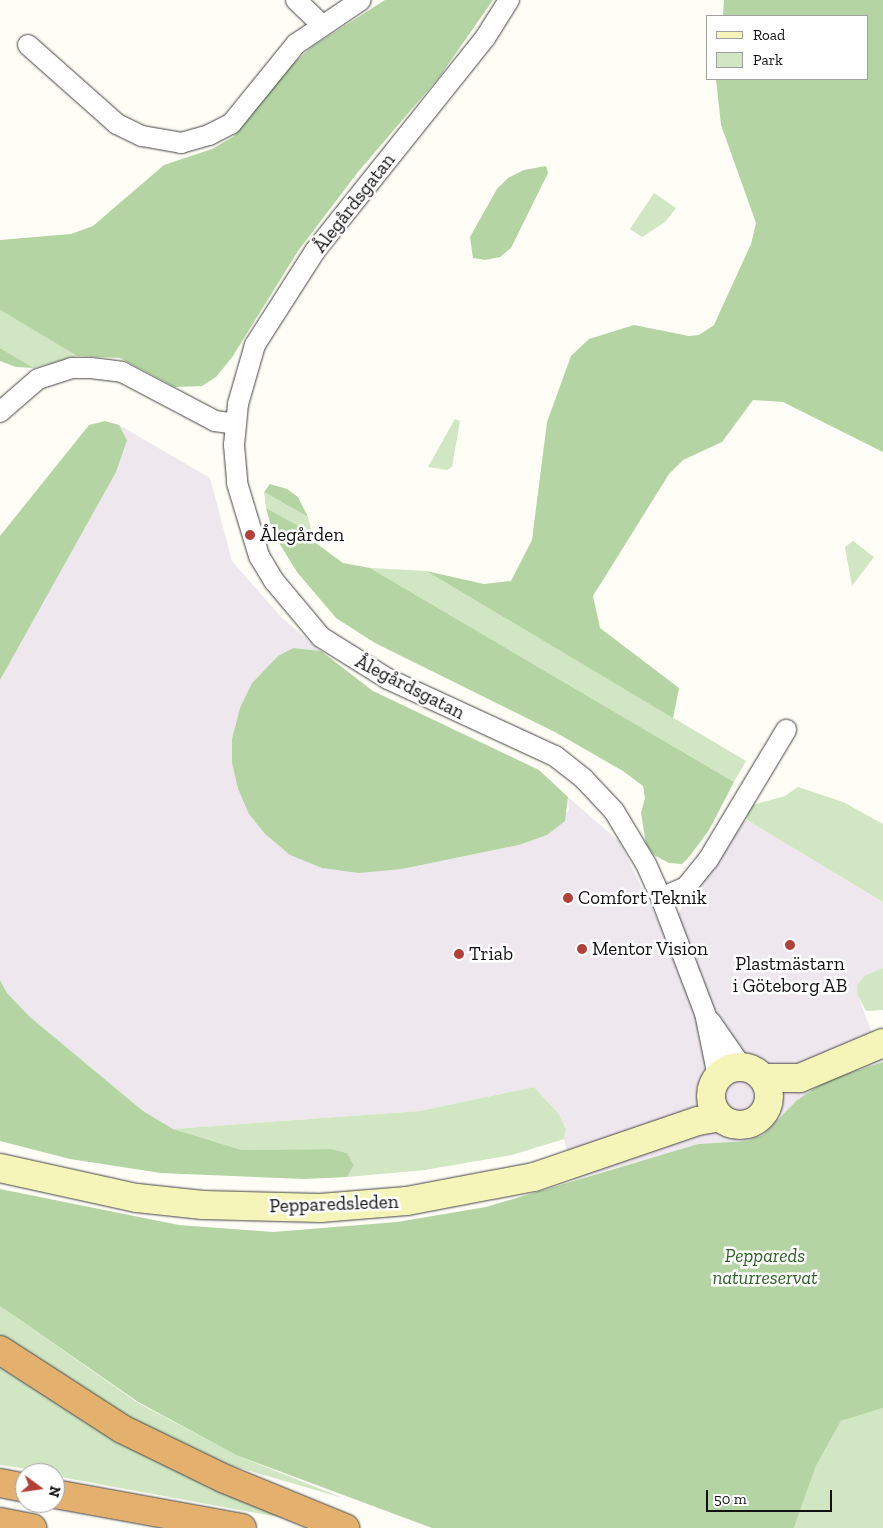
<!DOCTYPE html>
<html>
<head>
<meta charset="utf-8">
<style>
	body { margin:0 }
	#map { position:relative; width:883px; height:1528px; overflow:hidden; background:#fefdf6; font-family:"Zilla Slab",serif }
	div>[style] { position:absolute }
	.industrial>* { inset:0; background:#eee7ee }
	.green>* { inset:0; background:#d1e6c2 }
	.forest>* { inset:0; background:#b4d5a3 }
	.roads { filter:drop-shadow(0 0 1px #444) drop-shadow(0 0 1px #444) }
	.street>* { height:20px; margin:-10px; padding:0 10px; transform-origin:10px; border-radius:10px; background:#fff }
	.secondary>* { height:28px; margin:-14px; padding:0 14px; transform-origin:14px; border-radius:14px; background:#f6f5b9 }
	.secondary>.ring { margin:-14px; padding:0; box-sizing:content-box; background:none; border:28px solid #f6f5b9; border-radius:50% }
	.highway>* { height:28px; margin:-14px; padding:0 14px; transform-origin:14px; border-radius:14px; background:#e3b06e }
	.dots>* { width:14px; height:14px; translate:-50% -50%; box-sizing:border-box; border:2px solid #fff; border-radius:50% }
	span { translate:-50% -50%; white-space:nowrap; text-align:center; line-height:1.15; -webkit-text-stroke:5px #fff; paint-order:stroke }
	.street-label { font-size:19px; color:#111 }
	.poi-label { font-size:19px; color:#111 }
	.left { translate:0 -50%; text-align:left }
	.park-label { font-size:19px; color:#2e6228; font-style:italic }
	.legend { position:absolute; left:706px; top:15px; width:162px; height:65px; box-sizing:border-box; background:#fff; border:1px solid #a0a0a0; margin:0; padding:6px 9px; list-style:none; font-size:15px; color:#111 }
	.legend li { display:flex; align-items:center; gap:10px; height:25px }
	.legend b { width:25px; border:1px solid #a0a0a0 }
	.north { position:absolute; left:15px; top:1463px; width:50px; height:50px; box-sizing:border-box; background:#fff; border:1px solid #a0a0a0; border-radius:50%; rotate:104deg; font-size:14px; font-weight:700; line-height:20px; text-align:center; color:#111 }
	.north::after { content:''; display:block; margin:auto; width:18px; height:22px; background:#b23f38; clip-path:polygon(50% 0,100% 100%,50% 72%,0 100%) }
	.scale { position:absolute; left:706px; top:1490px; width:126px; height:22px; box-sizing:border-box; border:2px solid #111; border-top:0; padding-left:6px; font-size:15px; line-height:18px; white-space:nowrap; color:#111; -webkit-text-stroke:4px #fff; paint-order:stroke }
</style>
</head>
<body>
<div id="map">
	<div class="industrial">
		<div style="clip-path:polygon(119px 425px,210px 478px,232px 561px,281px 617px,321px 651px,293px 648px,278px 656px,252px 683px,232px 739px,232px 763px,238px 789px,265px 834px,290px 855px,322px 868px,402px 869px,519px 845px,547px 835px,569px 810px,568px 797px,620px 842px,664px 934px,725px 844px,740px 823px,747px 820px,883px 902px,883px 968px,866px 975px,858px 996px,883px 1062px,825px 1081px,796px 1101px,763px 1135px,746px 1141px,698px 1144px,574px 1180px,564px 1139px,566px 1129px,558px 1113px,534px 1087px,420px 1111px,173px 1129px,143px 1111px,30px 1017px,7px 993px,0 980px,0 680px,127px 440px)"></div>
	</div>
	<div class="green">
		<div style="clip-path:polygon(654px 193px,676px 208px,665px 222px,642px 237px,630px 229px)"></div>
		<div style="clip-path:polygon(0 310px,77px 356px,34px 368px,0 348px)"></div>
		<div style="clip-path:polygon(455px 419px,460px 421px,452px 467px,447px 470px,428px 467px)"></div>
		<div style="clip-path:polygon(264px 492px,308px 517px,312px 533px,266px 508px)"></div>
		<div style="clip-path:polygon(853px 541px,874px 557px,852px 586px,845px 547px)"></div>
		<div style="clip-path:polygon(370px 568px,426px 571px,746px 761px,734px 782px)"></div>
		<div style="clip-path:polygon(798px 787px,843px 802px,883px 824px,883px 902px,747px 820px,749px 806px,785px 796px)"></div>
		<div style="clip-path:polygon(883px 968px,883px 1010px,866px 1011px,858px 996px,857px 985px,866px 975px)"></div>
		<div style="clip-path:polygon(534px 1087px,558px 1113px,566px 1129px,564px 1139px,512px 1155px,425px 1170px,347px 1177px,354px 1165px,347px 1153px,332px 1149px,242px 1150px,173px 1129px,420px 1111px)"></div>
		<div style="clip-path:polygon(0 1306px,138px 1403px,236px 1455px,343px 1498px,219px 1462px,101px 1404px,0 1338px)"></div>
		<div style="clip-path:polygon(0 1367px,111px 1438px,300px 1521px,55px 1476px,55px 1473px,0 1465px)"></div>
		<div style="clip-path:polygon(883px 1408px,883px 1528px,794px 1528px,816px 1466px,841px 1421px)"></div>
	</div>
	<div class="forest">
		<div style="clip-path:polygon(385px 0,493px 0,440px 76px,358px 172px,298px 251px,233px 356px,216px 377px,202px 386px,175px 387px,120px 358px,77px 356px,0 310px,0 240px,71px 234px,93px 226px,164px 165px,212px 149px,234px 136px,289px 67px,313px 46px)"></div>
		<div style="clip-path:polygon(724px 0,883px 0,883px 452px,783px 402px,753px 400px,722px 442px,683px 460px,669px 474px,593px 596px,600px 628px,679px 688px,673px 718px,426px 571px,484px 584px,511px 581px,532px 540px,547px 422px,571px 356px,589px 339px,634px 325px,689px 336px,699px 335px,714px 325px,751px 244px,756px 223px,721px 125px,716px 79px,867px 79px,867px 16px,723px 16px)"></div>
		<div style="clip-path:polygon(546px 166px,548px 173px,511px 248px,500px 257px,485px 260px,473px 258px,470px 237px,497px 189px,508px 178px,524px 170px)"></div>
		<div style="clip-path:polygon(0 348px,34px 368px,16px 367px,0 361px)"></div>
		<div style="clip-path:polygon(105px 421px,119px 425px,127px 440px,116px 472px,0 680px,0 536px,89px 425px)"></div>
		<div style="clip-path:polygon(270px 484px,287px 489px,298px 497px,308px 517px,264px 492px)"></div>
		<div style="clip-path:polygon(266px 508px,312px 533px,313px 541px,343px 563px,370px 568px,734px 782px,709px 830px,689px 857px,682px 864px,669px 863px,654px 855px,646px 844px,641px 813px,645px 798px,643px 786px,623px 771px,555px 732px,375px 643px,336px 618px,297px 572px,273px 533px)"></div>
		<div style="clip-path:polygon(293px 648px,321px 651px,373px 691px,539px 770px,568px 797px,565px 821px,547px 835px,519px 845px,402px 869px,359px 873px,322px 868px,290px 855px,265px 834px,249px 814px,238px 789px,232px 763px,232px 739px,240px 708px,252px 683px,278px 656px)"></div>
		<div style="clip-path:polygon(0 980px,7px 993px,30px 1017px,143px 1111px,173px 1129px,242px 1150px,332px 1149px,347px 1153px,354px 1165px,347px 1177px,304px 1179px,161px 1173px,70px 1159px,0 1141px)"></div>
		<div style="clip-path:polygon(883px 1062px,883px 1408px,841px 1421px,816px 1466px,794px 1528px,432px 1528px,236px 1455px,138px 1402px,0 1306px,0 1189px,179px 1225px,273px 1232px,397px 1222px,486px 1207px,698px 1144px,746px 1141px,763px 1135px,796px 1101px,825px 1081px)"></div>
	</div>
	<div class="roads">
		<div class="street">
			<div style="left:296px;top:0;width:36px;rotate:44deg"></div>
			<div style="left:509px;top:0;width:45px;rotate:122.3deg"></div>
			<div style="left:485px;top:38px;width:273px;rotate:128.6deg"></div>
			<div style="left:315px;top:251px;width:112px;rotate:122.6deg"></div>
			<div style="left:255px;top:345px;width:61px;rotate:106.1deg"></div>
			<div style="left:238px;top:404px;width:41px;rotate:95.6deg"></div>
			<div style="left:234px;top:445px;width:38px;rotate:85deg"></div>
			<div style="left:237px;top:483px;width:76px;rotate:73.2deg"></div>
			<div style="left:259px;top:556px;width:29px;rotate:59deg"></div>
			<div style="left:274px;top:581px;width:73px;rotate:50deg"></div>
			<div style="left:321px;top:637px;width:79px;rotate:32.1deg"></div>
			<div style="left:388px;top:679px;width:184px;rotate:24.8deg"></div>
			<div style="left:555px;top:756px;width:37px;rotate:38deg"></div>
			<div style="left:584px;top:779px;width:44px;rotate:46.8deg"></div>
			<div style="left:614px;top:811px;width:62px;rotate:58.9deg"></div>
			<div style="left:646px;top:864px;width:37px;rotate:66deg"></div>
			<div style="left:661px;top:898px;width:123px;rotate:69.1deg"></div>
			<div style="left:705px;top:1013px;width:65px;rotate:78.5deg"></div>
			<div style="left:28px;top:45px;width:119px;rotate:41.6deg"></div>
			<div style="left:117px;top:124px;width:28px;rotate:26deg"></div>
			<div style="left:142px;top:136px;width:40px;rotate:10deg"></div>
			<div style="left:181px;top:143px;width:29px;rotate:-16deg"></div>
			<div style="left:209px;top:135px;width:25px;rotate:-27deg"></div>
			<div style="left:231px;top:124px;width:103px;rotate:-50.9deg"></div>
			<div style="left:296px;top:44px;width:78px;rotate:-34.1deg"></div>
			<div style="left:0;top:412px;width:50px;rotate:-41deg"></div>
			<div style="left:38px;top:379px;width:35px;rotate:-18deg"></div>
			<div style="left:71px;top:368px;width:20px"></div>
			<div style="left:91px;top:368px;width:31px;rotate:7deg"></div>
			<div style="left:122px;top:372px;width:105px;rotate:27.8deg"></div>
			<div style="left:215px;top:421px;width:21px;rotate:8deg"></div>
			<div style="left:661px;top:898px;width:27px;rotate:-24deg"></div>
			<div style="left:686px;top:887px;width:35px;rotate:-51deg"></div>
			<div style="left:708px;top:860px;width:152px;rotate:-59deg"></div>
			<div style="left:710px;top:1021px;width:56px;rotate:55.2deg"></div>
		</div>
		<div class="secondary">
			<div class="ring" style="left:711px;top:1067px;width:30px;height:30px"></div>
			<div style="left:763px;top:1078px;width:37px"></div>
			<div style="left:800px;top:1078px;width:90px;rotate:-22.9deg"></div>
			<div style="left:0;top:1168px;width:140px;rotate:12.4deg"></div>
			<div style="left:137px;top:1198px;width:66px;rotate:6.1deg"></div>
			<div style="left:203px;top:1205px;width:117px;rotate:1.5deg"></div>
			<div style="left:320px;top:1208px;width:87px;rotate:-4.6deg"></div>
			<div style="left:407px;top:1201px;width:129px;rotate:-10.7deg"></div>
			<div style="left:534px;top:1177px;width:173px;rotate:-18.9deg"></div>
			<div style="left:698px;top:1121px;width:22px;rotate:-10deg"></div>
		</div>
		<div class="highway">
			<div style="left:0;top:1350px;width:145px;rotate:32.9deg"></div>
			<div style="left:122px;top:1429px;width:114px;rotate:25.9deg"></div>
			<div style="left:225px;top:1479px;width:130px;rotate:22.2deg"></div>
			<div style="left:0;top:1483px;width:25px;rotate:11deg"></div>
			<div style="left:55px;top:1494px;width:190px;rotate:10.3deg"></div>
			<div style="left:0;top:1522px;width:33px;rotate:11deg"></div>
		</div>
	</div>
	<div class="dots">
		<div style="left:250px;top:535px;background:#b23f38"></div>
		<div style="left:568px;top:898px;background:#b23f38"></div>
		<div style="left:790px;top:945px;background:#b23f38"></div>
		<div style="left:582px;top:949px;background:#b23f38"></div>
		<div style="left:459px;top:954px;background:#b23f38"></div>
	</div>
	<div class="street-label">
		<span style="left:354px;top:203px;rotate:-52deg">Ålegårdsgatan</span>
		<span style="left:410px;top:687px;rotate:27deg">Ålegårdsgatan</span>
		<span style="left:334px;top:1204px;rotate:-2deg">Pepparedsleden</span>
	</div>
	<div class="poi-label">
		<span class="left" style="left:260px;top:535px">Ålegården</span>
		<span class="left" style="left:578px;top:898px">Comfort Teknik</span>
		<span class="left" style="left:592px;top:949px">Mentor Vision</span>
		<span class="left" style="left:469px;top:954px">Triab</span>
		<span style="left:790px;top:975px">Plastmästarn<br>i Göteborg AB</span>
	</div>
	<div class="park-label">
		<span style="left:765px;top:1267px">Peppareds<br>naturreservat</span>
	</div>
	<ul class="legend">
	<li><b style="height:6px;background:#f6f5b9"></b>Road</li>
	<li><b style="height:14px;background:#d1e6c2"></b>Park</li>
	</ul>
	<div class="north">N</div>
	<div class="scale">50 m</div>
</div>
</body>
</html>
